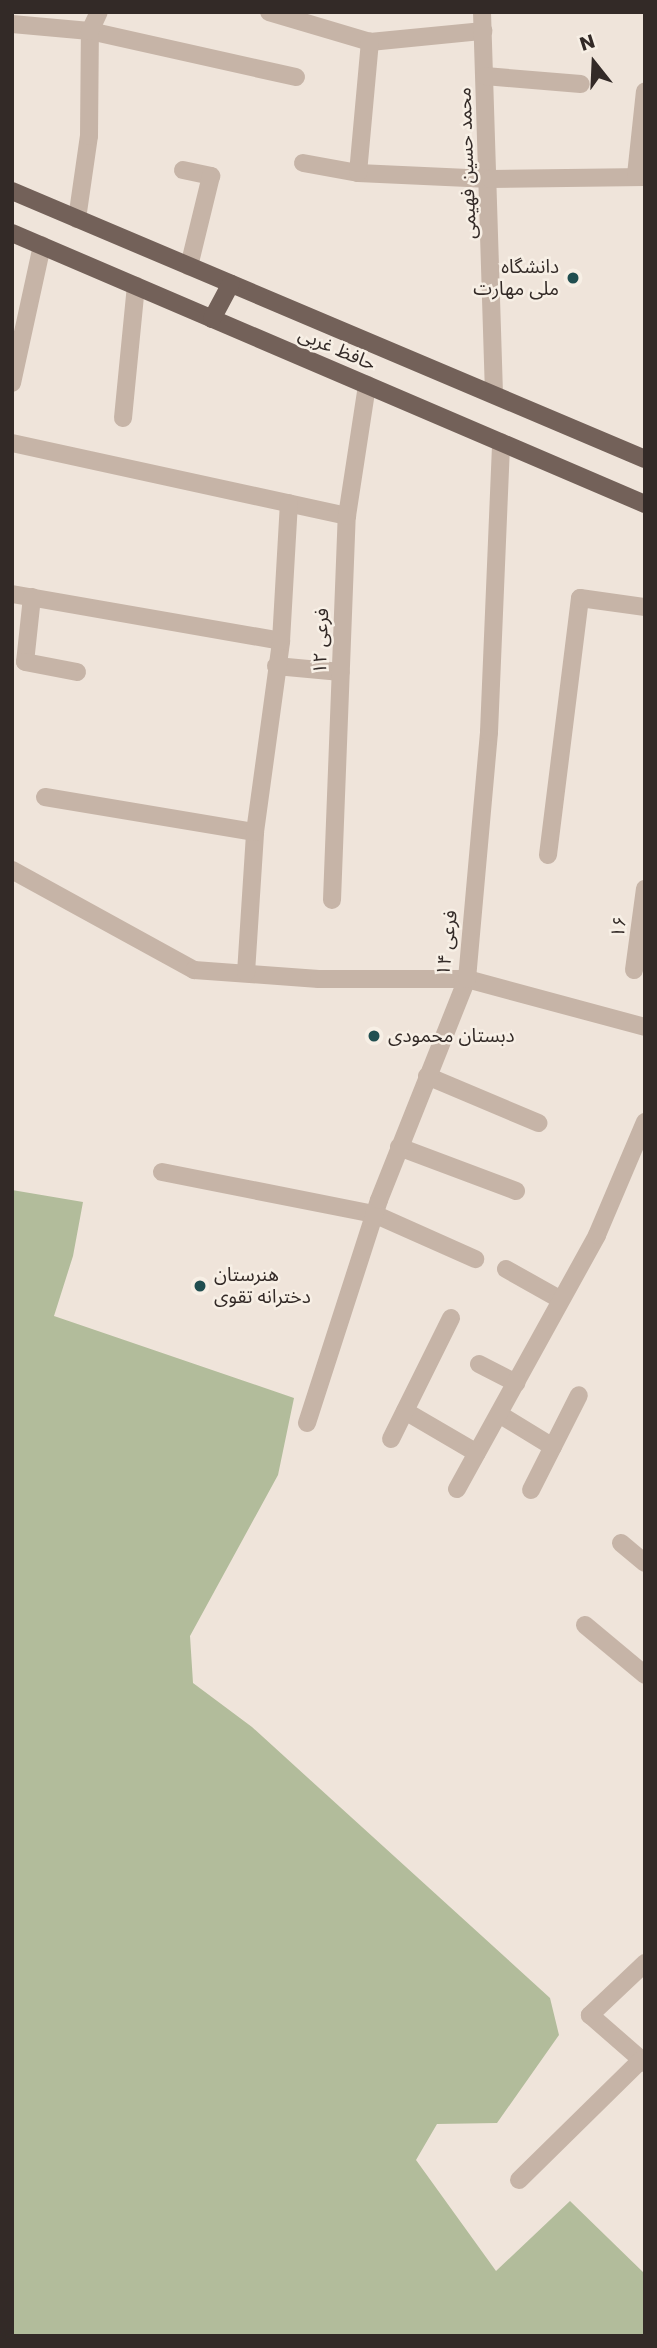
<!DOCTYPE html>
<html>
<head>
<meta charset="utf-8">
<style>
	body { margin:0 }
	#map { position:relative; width:657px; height:2348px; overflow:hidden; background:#efe4da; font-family:Poppins,"Noto Sans Arabic",sans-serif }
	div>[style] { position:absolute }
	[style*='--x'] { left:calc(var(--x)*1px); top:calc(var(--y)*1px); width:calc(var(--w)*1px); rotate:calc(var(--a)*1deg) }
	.green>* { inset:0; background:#b2bc9b }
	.minor>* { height:18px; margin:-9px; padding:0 9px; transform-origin:9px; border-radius:9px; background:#c6b4a7 }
	.major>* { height:18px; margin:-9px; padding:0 9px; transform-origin:9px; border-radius:9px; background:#736159 }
	.dots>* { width:19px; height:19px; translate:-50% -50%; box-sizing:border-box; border:4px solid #f7efe5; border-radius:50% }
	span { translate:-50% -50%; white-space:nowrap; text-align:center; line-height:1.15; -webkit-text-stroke:5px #f7efe5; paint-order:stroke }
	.street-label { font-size:19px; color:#332a27 }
	.poi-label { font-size:19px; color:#332a27 }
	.right { translate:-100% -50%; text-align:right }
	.left { translate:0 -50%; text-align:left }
	.frame { position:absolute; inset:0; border:14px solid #332a27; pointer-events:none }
	.north { position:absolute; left:559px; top:28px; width:70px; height:70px; -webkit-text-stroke:5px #f7efe5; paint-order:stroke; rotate:342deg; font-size:19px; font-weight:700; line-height:28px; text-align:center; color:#332a27 }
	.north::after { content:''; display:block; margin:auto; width:24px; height:32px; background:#332a27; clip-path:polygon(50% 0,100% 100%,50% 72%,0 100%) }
</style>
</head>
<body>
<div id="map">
	<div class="green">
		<i style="clip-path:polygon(12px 1190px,83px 1202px,73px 1256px,54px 1316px,294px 1398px,278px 1475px,190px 1636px,193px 1683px,252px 1727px,550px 1998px,559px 2035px,497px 2123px,437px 2124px,416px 2160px,496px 2271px,570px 2201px,645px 2274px,645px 2336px,12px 2336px)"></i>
	</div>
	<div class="minor">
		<i style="--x:269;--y:12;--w:105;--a:16.5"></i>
		<i style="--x:370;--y:42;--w:114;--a:-5.6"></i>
		<i style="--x:482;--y:12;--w:383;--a:88.2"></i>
		<i style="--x:12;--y:24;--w:78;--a:5.1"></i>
		<i style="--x:90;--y:31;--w:211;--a:12.6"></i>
		<i style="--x:485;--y:76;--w:96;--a:4.8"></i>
		<i style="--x:303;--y:163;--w:56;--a:10.3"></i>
		<i style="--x:358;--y:173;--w:132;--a:2.6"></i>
		<i style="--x:490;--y:179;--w:155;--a:-0.7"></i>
		<i style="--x:183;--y:170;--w:29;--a:12"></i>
		<i style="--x:211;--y:176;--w:93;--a:103.7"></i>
		<i style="--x:358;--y:173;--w:132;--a:-84.8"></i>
		<i style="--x:636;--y:175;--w:84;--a:-83.9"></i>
		<i style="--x:77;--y:219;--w:84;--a:-81.8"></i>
		<i style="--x:89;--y:136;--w:105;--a:-89.5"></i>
		<i style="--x:90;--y:31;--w:21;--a:-65"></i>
		<i style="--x:12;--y:383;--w:141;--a:-77.7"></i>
		<i style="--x:123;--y:418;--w:133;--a:-84.4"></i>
		<i style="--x:12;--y:443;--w:343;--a:12.3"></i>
		<i style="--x:12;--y:594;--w:273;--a:9.9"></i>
		<i style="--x:32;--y:597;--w:65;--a:96.1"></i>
		<i style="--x:25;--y:662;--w:53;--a:10.9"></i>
		<i style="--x:276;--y:666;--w:65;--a:5.3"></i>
		<i style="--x:45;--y:797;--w:213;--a:9.5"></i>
		<i style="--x:548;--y:855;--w:259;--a:-82.9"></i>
		<i style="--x:580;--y:598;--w:66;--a:7.9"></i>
		<i style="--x:12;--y:870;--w:208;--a:28.8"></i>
		<i style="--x:194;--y:970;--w:125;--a:4.1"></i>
		<i style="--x:319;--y:979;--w:148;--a:0"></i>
		<i style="--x:467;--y:979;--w:184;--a:15.1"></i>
		<i style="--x:332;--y:900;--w:384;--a:-87.8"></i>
		<i style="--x:347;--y:516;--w:133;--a:-81.3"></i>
		<i style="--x:634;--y:970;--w:82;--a:-82.3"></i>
		<i style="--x:246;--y:973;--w:141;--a:-86.3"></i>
		<i style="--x:255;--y:832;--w:193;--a:-82.2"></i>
		<i style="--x:281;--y:641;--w:138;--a:-86.7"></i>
		<i style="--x:427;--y:1076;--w:121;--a:22.9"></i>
		<i style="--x:399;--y:1147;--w:125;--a:20.6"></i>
		<i style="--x:162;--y:1172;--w:216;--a:11.2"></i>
		<i style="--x:374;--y:1214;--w:111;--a:24"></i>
		<i style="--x:506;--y:1269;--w:63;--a:29.4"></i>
		<i style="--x:479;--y:1364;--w:42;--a:27.2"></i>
		<i style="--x:405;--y:1411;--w:83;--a:30.3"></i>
		<i style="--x:499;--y:1414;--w:63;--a:31.4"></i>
		<i style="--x:307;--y:1423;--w:234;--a:-72.1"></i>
		<i style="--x:379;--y:1200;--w:238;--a:-68.3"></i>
		<i style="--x:467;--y:979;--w:248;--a:-84.9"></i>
		<i style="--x:489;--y:732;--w:290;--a:-87.6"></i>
		<i style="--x:391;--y:1439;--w:135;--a:-63.6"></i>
		<i style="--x:457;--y:1489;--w:290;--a:-61.1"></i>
		<i style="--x:597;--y:1235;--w:123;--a:-67"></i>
		<i style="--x:531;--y:1490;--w:106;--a:-63.2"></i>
		<i style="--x:621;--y:1543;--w:31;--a:40"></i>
		<i style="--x:585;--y:1625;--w:78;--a:39.8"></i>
		<i style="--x:645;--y:1963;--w:76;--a:136.6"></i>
		<i style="--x:590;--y:2015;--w:73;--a:41.1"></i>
		<i style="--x:519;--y:2180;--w:171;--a:-44.5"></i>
	</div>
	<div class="major">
		<i style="--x:12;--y:191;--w:687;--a:22.95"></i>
		<i style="--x:12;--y:233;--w:689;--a:23.18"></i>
		<i style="--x:212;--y:319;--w:40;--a:-62"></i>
	</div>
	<div class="dots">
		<i style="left:573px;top:278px;background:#204e50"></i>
		<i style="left:374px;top:1036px;background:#204e50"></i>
		<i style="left:200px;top:1286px;background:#204e50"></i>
	</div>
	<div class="street-label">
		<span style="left:467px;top:163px;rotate:-92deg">محمد حسین فهیمی</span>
		<span style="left:337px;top:349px;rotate:23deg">حافظ غربی</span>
		<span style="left:321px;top:641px;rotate:-88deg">فرعی ۱۲</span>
		<span style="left:619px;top:927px;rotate:-82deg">۱۶</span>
		<span style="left:447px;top:943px;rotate:-83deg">فرعی ۱۴</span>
	</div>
	<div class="poi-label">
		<span class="right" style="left:559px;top:278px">دانشگاه<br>ملی مهارت</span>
		<span class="left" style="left:388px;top:1036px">دبستان محمودی</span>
		<span class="left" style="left:214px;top:1286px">هنرستان<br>دخترانه تقوی</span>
	</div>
	<div class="frame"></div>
	<div class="north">N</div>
</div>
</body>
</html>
